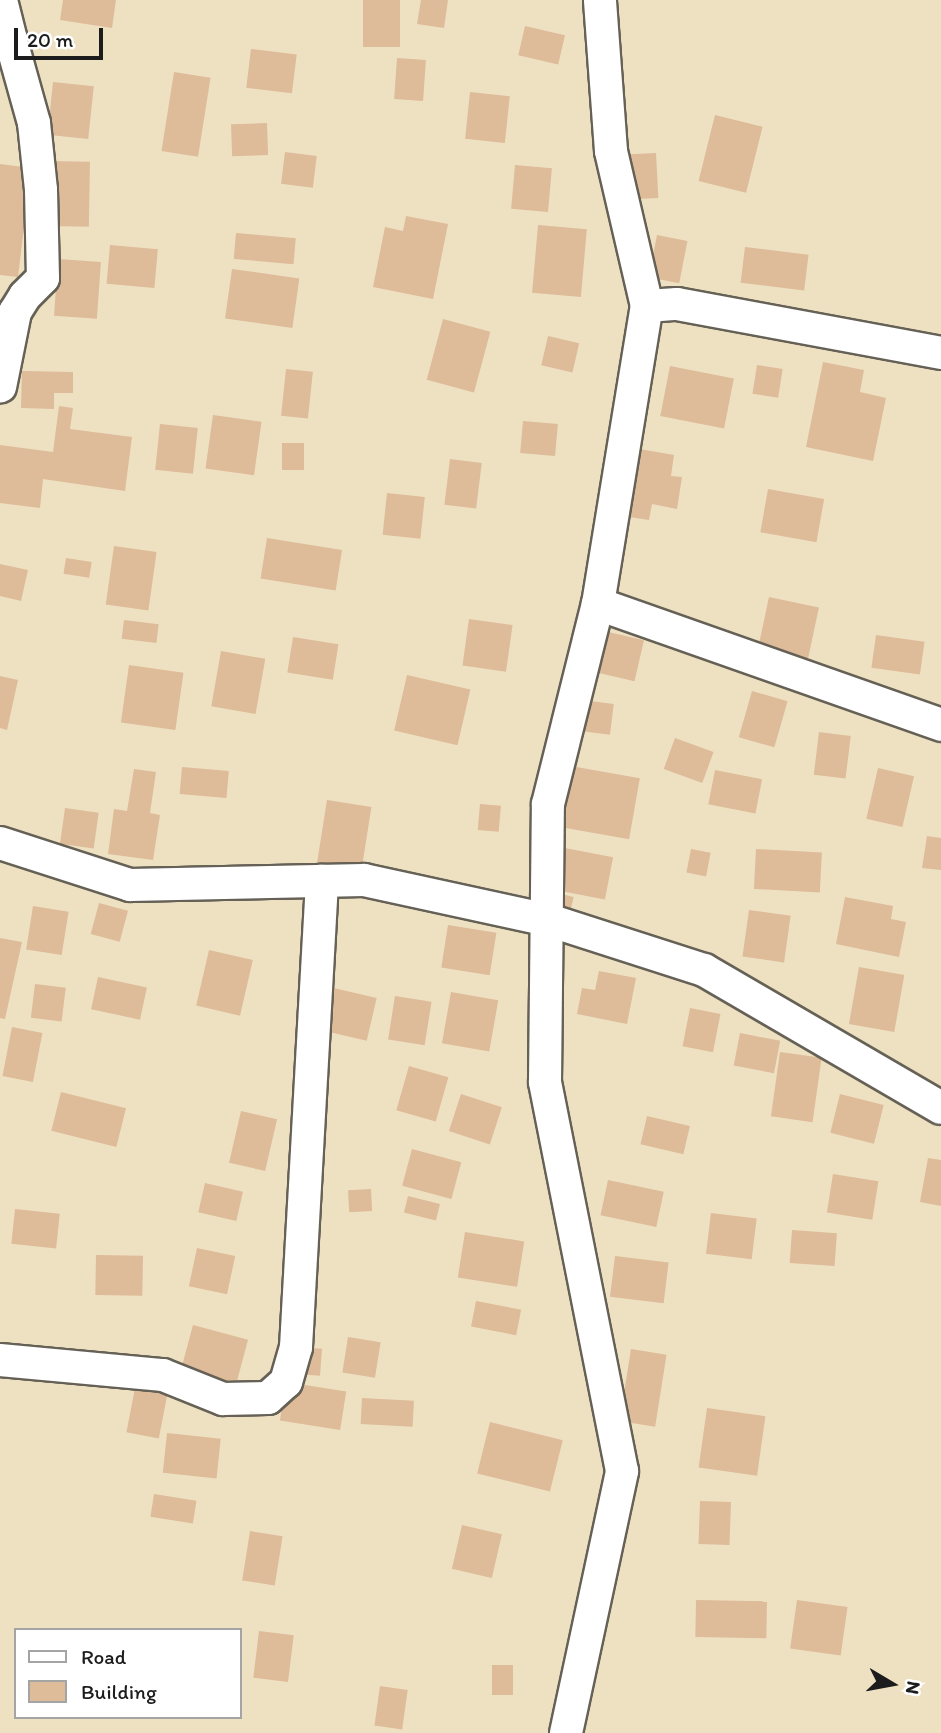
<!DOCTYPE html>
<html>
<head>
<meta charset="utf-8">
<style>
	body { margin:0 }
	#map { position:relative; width:941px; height:1733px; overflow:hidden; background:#eee1c2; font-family:Itim,sans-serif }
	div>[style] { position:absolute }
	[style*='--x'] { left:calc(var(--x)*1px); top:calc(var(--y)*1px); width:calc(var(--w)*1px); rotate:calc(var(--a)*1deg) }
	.building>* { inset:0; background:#debb99; transform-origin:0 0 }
	.roads { filter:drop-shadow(2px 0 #666156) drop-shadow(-2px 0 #666156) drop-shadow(0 2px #666156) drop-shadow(0 -2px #666156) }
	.minor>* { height:32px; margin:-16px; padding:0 16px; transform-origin:16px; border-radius:16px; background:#fff }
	span { translate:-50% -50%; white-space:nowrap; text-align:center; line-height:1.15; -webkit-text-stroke:6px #fff; paint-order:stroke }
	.legend { position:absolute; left:14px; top:1628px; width:228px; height:91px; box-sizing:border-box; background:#fff; border:2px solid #a4a4a4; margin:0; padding:9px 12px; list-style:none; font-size:21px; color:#1c1c1c }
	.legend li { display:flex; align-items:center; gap:14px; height:35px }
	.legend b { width:35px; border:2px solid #a4a4a4 }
	.north { position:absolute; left:857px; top:1649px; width:70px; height:70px; -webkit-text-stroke:5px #fff; paint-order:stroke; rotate:100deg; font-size:19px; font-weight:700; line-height:28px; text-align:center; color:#1c1c1c }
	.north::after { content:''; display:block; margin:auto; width:24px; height:32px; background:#1c1c1c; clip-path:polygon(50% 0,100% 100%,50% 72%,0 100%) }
	.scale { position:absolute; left:14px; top:28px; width:89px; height:32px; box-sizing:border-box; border:4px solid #1c1c1c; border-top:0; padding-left:9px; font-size:21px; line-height:24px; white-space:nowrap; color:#1c1c1c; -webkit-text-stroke:5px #fff; paint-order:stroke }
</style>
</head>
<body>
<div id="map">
	<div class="building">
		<i style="clip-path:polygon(63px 0,116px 0,112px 28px,60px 20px)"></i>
		<i style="left:363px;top:0;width:37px;height:47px"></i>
		<i style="clip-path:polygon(421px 0,448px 0,444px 28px,417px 24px)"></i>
		<i style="left:525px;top:26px;width:41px;height:30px;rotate:13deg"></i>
		<i style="left:251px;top:49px;width:46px;height:39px;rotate:7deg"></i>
		<i style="left:397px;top:58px;width:29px;height:41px;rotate:4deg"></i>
		<i style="left:174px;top:72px;width:37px;height:80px;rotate:9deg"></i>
		<i style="left:53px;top:82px;width:41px;height:53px;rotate:6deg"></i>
		<i style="left:470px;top:92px;width:40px;height:47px;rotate:6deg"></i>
		<i style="left:715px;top:115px;width:49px;height:68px;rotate:14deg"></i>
		<i style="left:267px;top:123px;width:32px;height:36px;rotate:88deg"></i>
		<i style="left:285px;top:152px;width:32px;height:32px;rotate:7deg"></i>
		<i style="left:656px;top:153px;width:45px;height:31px;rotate:87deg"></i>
		<i style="left:50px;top:161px;width:40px;height:65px;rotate:1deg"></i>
		<i style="clip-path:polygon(0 164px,31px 168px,18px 277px,0 275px)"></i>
		<i style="left:515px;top:165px;width:37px;height:44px;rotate:5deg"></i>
		<i style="clip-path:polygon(406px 216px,448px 224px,433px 299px,373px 287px,385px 227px,403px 231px)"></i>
		<i style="left:538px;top:225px;width:49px;height:68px;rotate:5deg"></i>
		<i style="left:236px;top:233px;width:60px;height:26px;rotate:5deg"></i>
		<i style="left:657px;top:235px;width:31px;height:43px;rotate:11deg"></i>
		<i style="left:110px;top:245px;width:48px;height:39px;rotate:5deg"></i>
		<i style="left:745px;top:247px;width:64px;height:36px;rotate:7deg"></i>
		<i style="left:58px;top:259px;width:43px;height:57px;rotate:4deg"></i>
		<i style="left:232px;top:269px;width:68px;height:50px;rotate:8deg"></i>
		<i style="left:443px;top:319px;width:49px;height:63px;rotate:15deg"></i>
		<i style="left:548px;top:336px;width:32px;height:30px;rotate:13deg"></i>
		<i style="clip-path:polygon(823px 362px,864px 370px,860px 392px,886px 398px,873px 461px,806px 447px)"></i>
		<i style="left:757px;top:365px;width:26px;height:29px;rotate:9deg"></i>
		<i style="left:670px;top:366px;width:65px;height:51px;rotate:11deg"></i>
		<i style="left:286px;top:369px;width:27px;height:47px;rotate:6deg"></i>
		<i style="clip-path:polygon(22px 371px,73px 372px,73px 393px,54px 393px,54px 409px,21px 408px)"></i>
		<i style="clip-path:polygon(59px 406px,73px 408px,70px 429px,132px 437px,125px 491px,43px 479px,40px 508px,0 503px,0 445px,53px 452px)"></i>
		<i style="left:213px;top:415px;width:49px;height:54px;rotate:8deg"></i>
		<i style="left:523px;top:421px;width:35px;height:32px;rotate:5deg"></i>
		<i style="left:160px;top:424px;width:38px;height:46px;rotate:6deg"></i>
		<i style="left:282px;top:443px;width:22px;height:27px"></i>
		<i style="clip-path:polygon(634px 448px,674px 455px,671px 476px,682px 477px,677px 509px,652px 504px,649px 520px,623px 516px)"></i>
		<i style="left:450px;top:459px;width:32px;height:46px;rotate:7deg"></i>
		<i style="left:768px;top:489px;width:57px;height:44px;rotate:10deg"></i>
		<i style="left:387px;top:493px;width:38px;height:42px;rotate:6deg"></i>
		<i style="left:267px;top:538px;width:76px;height:41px;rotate:9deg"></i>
		<i style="left:114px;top:546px;width:43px;height:59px;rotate:8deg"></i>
		<i style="left:66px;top:558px;width:26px;height:16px;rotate:9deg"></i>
		<i style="clip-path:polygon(0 564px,28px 570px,21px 601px,0 596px)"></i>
		<i style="left:769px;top:597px;width:51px;height:63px;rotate:12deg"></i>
		<i style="left:469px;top:619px;width:44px;height:47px;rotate:8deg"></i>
		<i style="left:124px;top:620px;width:35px;height:19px;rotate:7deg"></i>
		<i style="left:604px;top:631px;width:41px;height:42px;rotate:13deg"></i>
		<i style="left:876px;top:635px;width:49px;height:33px;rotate:8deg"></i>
		<i style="left:293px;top:637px;width:46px;height:36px;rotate:9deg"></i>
		<i style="left:221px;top:651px;width:45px;height:56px;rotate:10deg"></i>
		<i style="left:129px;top:665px;width:55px;height:58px;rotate:8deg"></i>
		<i style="left:407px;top:675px;width:65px;height:57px;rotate:13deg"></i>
		<i style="clip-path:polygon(0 676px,18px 680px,7px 730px,0 728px)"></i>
		<i style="left:752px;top:691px;width:37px;height:48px;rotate:16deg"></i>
		<i style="left:582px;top:700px;width:32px;height:31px;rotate:7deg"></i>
		<i style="left:819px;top:732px;width:32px;height:43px;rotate:7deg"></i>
		<i style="left:675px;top:738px;width:41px;height:33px;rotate:20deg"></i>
		<i style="left:565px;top:765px;width:76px;height:62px;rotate:10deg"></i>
		<i style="left:182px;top:767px;width:47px;height:27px;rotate:5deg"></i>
		<i style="left:878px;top:768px;width:37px;height:52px;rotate:13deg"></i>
		<i style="clip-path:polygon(134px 769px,156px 772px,150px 813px,160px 815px,153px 860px,108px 854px,114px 809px,127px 811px)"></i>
		<i style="left:715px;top:770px;width:48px;height:35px;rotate:11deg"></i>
		<i style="left:327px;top:800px;width:45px;height:63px;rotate:9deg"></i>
		<i style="left:480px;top:804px;width:21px;height:26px;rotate:5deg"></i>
		<i style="left:65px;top:808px;width:34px;height:36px;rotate:8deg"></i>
		<i style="clip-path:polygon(927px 836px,941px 838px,941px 870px,922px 868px)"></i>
		<i style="left:565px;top:848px;width:49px;height:43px;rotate:11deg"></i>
		<i style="left:691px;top:849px;width:20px;height:24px;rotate:11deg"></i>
		<i style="left:756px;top:849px;width:66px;height:40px;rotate:3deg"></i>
		<i style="left:561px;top:894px;width:13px;height:25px;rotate:13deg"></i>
		<i style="clip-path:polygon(845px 897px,893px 906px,891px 919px,906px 922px,899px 957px,836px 944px)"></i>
		<i style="left:99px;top:903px;width:30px;height:32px;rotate:15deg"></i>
		<i style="left:33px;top:906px;width:36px;height:44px;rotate:9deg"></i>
		<i style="left:749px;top:910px;width:42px;height:47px;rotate:8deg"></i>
		<i style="left:448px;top:925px;width:49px;height:43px;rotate:9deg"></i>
		<i style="clip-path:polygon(0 938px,22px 942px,5px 1019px,0 1018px)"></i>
		<i style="left:209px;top:950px;width:45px;height:57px;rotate:13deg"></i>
		<i style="left:859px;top:967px;width:46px;height:58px;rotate:10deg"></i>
		<i style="clip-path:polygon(599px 971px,636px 978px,627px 1024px,577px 1014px,582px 988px,595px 990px)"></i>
		<i style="left:98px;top:977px;width:50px;height:33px;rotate:12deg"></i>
		<i style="left:35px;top:984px;width:31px;height:34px;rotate:7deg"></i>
		<i style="left:325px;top:986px;width:53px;height:44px;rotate:13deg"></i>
		<i style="left:451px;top:992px;width:48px;height:52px;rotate:10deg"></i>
		<i style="left:395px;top:996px;width:37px;height:44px;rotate:9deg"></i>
		<i style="left:690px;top:1008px;width:31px;height:39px;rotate:11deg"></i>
		<i style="left:12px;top:1027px;width:31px;height:50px;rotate:11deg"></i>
		<i style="left:740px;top:1033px;width:41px;height:33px;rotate:11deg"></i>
		<i style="left:780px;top:1052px;width:42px;height:65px;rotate:8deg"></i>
		<i style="left:409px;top:1066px;width:41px;height:46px;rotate:16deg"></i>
		<i style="left:61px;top:1092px;width:67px;height:40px;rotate:14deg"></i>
		<i style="left:461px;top:1094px;width:43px;height:39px;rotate:18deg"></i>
		<i style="left:840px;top:1094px;width:45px;height:40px;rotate:14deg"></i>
		<i style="left:241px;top:1111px;width:37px;height:53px;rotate:13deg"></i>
		<i style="left:647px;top:1116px;width:44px;height:29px;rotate:13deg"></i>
		<i style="left:412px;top:1149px;width:51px;height:38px;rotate:15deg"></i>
		<i style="clip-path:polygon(928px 1158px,941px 1160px,941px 1206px,920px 1202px)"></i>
		<i style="left:833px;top:1174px;width:46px;height:39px;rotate:9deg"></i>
		<i style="left:608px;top:1180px;width:57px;height:36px;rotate:12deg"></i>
		<i style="left:205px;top:1183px;width:39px;height:30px;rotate:13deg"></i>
		<i style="left:371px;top:1189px;width:22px;height:23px;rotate:87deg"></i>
		<i style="left:408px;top:1196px;width:33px;height:17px;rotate:14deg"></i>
		<i style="left:15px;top:1209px;width:45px;height:35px;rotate:6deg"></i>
		<i style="left:711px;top:1213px;width:46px;height:41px;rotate:7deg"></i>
		<i style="left:792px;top:1230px;width:45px;height:33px;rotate:4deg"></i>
		<i style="left:465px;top:1232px;width:60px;height:46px;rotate:9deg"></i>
		<i style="left:197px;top:1248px;width:39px;height:39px;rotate:12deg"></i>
		<i style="left:96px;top:1255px;width:47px;height:40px;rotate:1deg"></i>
		<i style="left:615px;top:1256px;width:54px;height:41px;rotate:7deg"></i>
		<i style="left:476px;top:1301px;width:46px;height:26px;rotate:11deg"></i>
		<i style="left:193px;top:1325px;width:57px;height:48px;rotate:15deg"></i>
		<i style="left:348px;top:1337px;width:33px;height:36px;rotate:9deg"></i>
		<i style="left:296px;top:1347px;width:26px;height:27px;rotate:4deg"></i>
		<i style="left:631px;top:1349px;width:36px;height:73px;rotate:9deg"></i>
		<i style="left:286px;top:1382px;width:61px;height:39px;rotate:9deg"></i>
		<i style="left:135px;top:1388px;width:33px;height:45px;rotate:11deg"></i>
		<i style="left:362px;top:1398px;width:52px;height:26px;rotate:3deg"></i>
		<i style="left:707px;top:1408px;width:59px;height:60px;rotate:8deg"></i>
		<i style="left:490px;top:1422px;width:75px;height:53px;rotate:14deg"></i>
		<i style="left:167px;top:1433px;width:54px;height:40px;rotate:6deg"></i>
		<i style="left:154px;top:1494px;width:43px;height:23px;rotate:9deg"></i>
		<i style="left:700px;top:1501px;width:31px;height:43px;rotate:2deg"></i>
		<i style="left:462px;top:1525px;width:41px;height:45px;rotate:13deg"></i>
		<i style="left:250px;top:1531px;width:33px;height:50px;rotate:9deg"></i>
		<i style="left:696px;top:1600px;width:71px;height:37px;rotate:1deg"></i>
		<i style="left:797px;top:1600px;width:51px;height:49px;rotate:8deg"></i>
		<i style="left:259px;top:1631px;width:35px;height:47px;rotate:7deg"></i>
		<i style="left:492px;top:1665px;width:21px;height:30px"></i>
		<i style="left:380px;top:1686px;width:28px;height:40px;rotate:8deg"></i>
	</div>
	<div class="roads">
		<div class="minor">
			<i style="--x:1;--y:0;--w:38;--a:76"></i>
			<i style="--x:0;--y:36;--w:10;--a:6"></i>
			<i style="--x:10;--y:37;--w:89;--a:74.4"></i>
			<i style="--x:34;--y:123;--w:67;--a:84"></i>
			<i style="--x:41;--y:190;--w:88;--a:88.7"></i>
			<i style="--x:43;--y:278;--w:25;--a:135"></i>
			<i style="--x:25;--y:296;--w:19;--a:122"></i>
			<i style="--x:15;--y:312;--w:76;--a:101.3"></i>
			<i style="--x:647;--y:306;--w:30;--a:-4"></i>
			<i style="--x:677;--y:304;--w:269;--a:10.5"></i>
			<i style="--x:598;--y:604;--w:364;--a:19.4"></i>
			<i style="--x:0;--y:843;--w:137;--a:17.9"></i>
			<i style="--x:130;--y:885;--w:234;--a:-1.2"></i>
			<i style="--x:364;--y:880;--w:188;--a:12.3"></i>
			<i style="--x:548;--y:920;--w:164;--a:17.8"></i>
			<i style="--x:704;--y:970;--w:274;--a:30.2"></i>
			<i style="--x:0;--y:1360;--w:164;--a:5.3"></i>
			<i style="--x:163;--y:1375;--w:65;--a:21.8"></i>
			<i style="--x:223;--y:1399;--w:45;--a:-1.3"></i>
			<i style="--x:268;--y:1398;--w:24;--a:-42"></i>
			<i style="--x:286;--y:1382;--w:36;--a:-74"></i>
			<i style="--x:296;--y:1347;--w:467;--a:-86.8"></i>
			<i style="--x:566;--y:1733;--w:268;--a:-77.9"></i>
			<i style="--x:622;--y:1471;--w:397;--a:-101.2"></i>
			<i style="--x:545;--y:1082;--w:278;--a:-89.4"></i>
			<i style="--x:548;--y:804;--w:206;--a:-76"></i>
			<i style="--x:598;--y:604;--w:302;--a:-80.7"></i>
			<i style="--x:647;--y:306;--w:159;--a:-103.1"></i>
			<i style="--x:611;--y:151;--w:151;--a:-94.2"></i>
		</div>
	</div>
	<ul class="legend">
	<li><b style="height:9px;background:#fff"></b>Road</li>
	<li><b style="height:19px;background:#debb99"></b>Building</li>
	</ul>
	<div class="north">N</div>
	<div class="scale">20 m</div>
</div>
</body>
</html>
